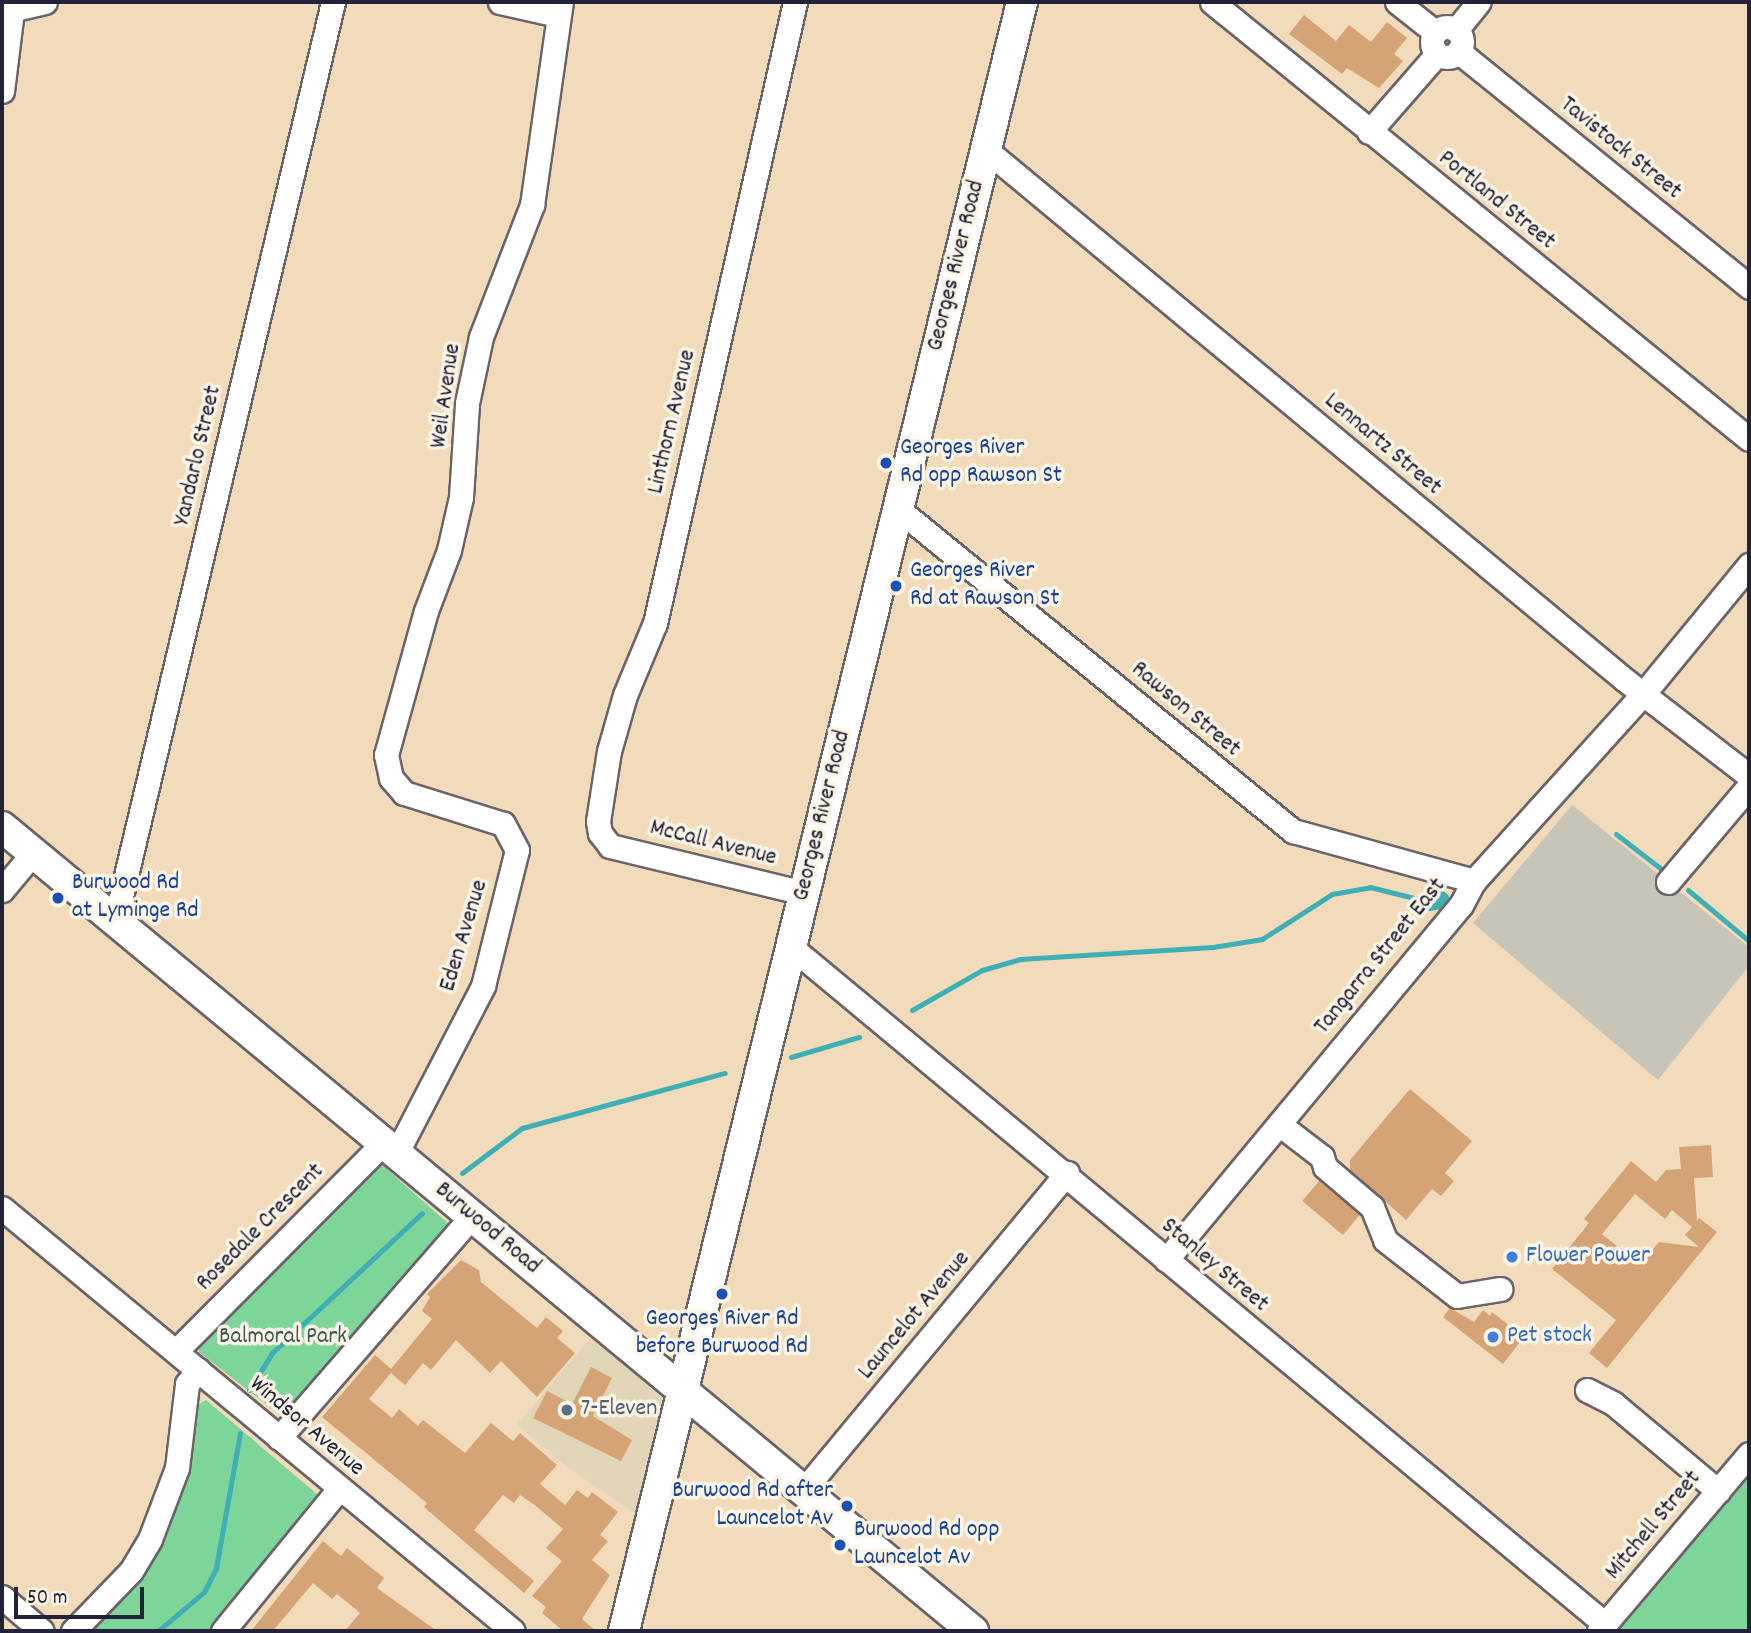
<!DOCTYPE html>
<html>
<head>
<meta charset="utf-8">
<style>
	body { margin:0 }
	#map { position:relative; width:1751px; height:1633px; overflow:hidden; background:#f2dbbb; font-family:Dekko,sans-serif }
	div>[style] { position:absolute }
	[style*='--x'] { left:calc(var(--x)*1px); top:calc(var(--y)*1px); width:calc(var(--w)*1px); rotate:calc(var(--a)*1deg) }
	.built>* { inset:0; background:#e1d6b7 }
	.industrial>* { inset:0; background:#c7c4b8 }
	.green>* { inset:0; background:#7ed59a }
	.stream>* { height:5px; margin:-2.5px; padding:0 2.5px; transform-origin:2.5px; border-radius:2.5px; background:#3dafb5 }
	.canal>* { height:18px; margin:-9px; padding:0 9px; transform-origin:9px; border-radius:9px; background:#3dafb5 }
	.building>* { inset:0; background:#d5a476; transform-origin:0 0 }
	.roads { filter:drop-shadow(2px 0 #6b6368) drop-shadow(-2px 0 #6b6368) drop-shadow(0 2px #6b6368) drop-shadow(0 -2px #6b6368) }
	.minor>* { height:23px; margin:-11.5px; padding:0 11.5px; transform-origin:11.5px; border-radius:11.5px; background:#fff }
	.minor>.ring { margin:-11.5px; padding:0; box-sizing:content-box; background:none; border:23px solid #fff; border-radius:50% }
	.major>* { height:30px; margin:-15px; padding:0 15px; transform-origin:15px; border-radius:15px; background:#fff }
	.dots>* { width:19px; height:19px; translate:-50% -50%; box-sizing:border-box; border:4px solid #fcf5e5; border-radius:50% }
	span { translate:-50% -50%; white-space:nowrap; text-align:center; line-height:1.15; -webkit-text-stroke:7px #fcf5e5; paint-order:stroke }
	.street-label { font-size:24px; color:#22223b }
	.transit-label { font-size:24px; color:#164399 }
	.left { translate:0 -50%; text-align:left }
	.right { translate:-100% -50%; text-align:right }
	.shop-label { font-size:24px; color:#366cbe }
	.park-label { font-size:24px; color:#3e5858 }
	.service-label { font-size:24px; color:#4e5e75 }
	.frame { position:absolute; inset:0; border:4px solid #22223b; pointer-events:none }
	.scale { position:absolute; left:14px; top:1587px; width:130px; height:32px; box-sizing:border-box; border:4px solid #22223b; border-top:0; padding-left:9px; font-size:21px; line-height:24px; white-space:nowrap; color:#22223b; -webkit-text-stroke:5px #fcf5e5; paint-order:stroke }
</style>
</head>
<body>
<div id="map">
	<div class="built">
		<i style="clip-path:polygon(591px 1337px,661px 1397px,663px 1408px,637px 1515px,568px 1468px,517px 1425px)"></i>
	</div>
	<div class="industrial">
		<i style="clip-path:polygon(1572px 805px,1749px 947px,1749px 966px,1658px 1080px,1473px 923px)"></i>
	</div>
	<div class="green">
		<i style="clip-path:polygon(381px 1164px,451px 1226px,285px 1419px,199px 1352px,200px 1340px,370px 1169px)"></i>
		<i style="clip-path:polygon(206px 1400px,324px 1500px,216px 1631px,90px 1631px,132px 1585px,165px 1533px,181px 1489px,196px 1405px)"></i>
		<i style="clip-path:polygon(1749px 1468px,1749px 1631px,1614px 1631px)"></i>
	</div>
	<div class="stream">
		<i style="--x:1616;--y:834;--w:56;--a:37.7"></i>
		<i style="--x:1688;--y:890;--w:80;--a:39.9"></i>
		<i style="--x:912;--y:1010;--w:81;--a:-29.7"></i>
		<i style="--x:982;--y:970;--w:40;--a:-16"></i>
		<i style="--x:1020;--y:959;--w:193;--a:-3.6"></i>
		<i style="--x:1213;--y:947;--w:50;--a:-9.3"></i>
		<i style="--x:1262;--y:939;--w:83;--a:-32.7"></i>
		<i style="--x:1332;--y:894;--w:39;--a:-10"></i>
		<i style="--x:1370;--y:887;--w:62;--a:14"></i>
		<i style="--x:791;--y:1057;--w:71;--a:-16.4"></i>
		<i style="--x:462;--y:1173;--w:75;--a:-36.9"></i>
		<i style="--x:522;--y:1128;--w:210;--a:-15.2"></i>
		<i style="--x:249;--y:1390;--w:44;--a:-58.1"></i>
		<i style="--x:272;--y:1353;--w:205;--a:-43"></i>
		<i style="--x:158;--y:1631;--w:60;--a:-40.3"></i>
		<i style="--x:204;--y:1592;--w:27;--a:-63"></i>
		<i style="--x:216;--y:1568;--w:137;--a:-79.9"></i>
	</div>
	<div class="canal">
		<i style="--x:1430;--y:902;--w:11;--a:-10"></i>
	</div>
	<div class="building">
		<i style="clip-path:polygon(1304px 15px,1336px 41px,1349px 25px,1371px 42px,1387px 22px,1407px 38px,1394px 54px,1403px 61px,1379px 88px,1347px 68px,1342px 74px,1289px 34px)"></i>
		<i style="clip-path:polygon(1410px 1089px,1472px 1141px,1445px 1173px,1454px 1181px,1441px 1196px,1432px 1189px,1406px 1220px,1350px 1170px,1350px 1160px)"></i>
		<i style="clip-path:polygon(evenodd,1711px 1145px,1713px 1177px,1694px 1178px,1697px 1221px,1699px 1218px,1717px 1232px,1607px 1368px,1589px 1353px,1616px 1320px,1552px 1269px,1589px 1223px,1584px 1219px,1631px 1161px,1656px 1182px,1666px 1170px,1681px 1169px,1679px 1147px,1711px 1145px,1635px 1194px,1665px 1219px,1672px 1210px,1692px 1227px,1685px 1235px,1699px 1247px,1659px 1242px,1640px 1265px,1602px 1234px,1635px 1194px)"></i>
		<i style="left:1319px;top:1181px;width:53px;height:26px;rotate:40deg"></i>
		<i style="clip-path:polygon(461px 1260px,479px 1270px,481px 1282px,537px 1328px,546px 1317px,563px 1331px,557px 1338px,575px 1353px,537px 1397px,501px 1361px,490px 1373px,456px 1340px,431px 1370px,423px 1363px,405px 1385px,391px 1373px,369px 1399px,392px 1418px,399px 1409px,418px 1426px,423px 1420px,465px 1453px,491px 1423px,513px 1441px,520px 1433px,557px 1465px,540px 1484px,565px 1505px,577px 1490px,588px 1498px,592px 1492px,618px 1512px,600px 1535px,608px 1541px,592px 1560px,610px 1575px,582px 1619px,596px 1631px,563px 1631px,542px 1613px,546px 1607px,532px 1596px,562px 1561px,546px 1548px,563px 1529px,536px 1506px,520px 1495px,514px 1503px,503px 1495px,474px 1530px,534px 1581px,524px 1593px,424px 1507px,427px 1503px,322px 1417px,375px 1355px,391px 1369px,432px 1319px,422px 1311px,430px 1297px,427px 1294px)"></i>
		<i style="clip-path:polygon(1450px 1308px,1474px 1322px,1483px 1310px,1490px 1316px,1492px 1312px,1524px 1337px,1503px 1364px,1443px 1317px)"></i>
		<i style="clip-path:polygon(591px 1367px,612px 1378px,593px 1416px,632px 1440px,621px 1461px,533px 1418px,547px 1391px,572px 1404px)"></i>
		<i style="clip-path:polygon(323px 1541px,341px 1556px,347px 1548px,384px 1578px,377px 1588px,437px 1631px,345px 1631px,360px 1613px,337px 1594px,332px 1599px,313px 1583px,273px 1631px,251px 1631px)"></i>
	</div>
	<div class="roads">
		<div class="minor">
			<i style="--x:500;--y:2;--w:58;--a:12.8"></i>
			<i style="--x:795;--y:2;--w:637;--a:102.7"></i>
			<i style="--x:655;--y:623;--w:78;--a:112.6"></i>
			<i style="--x:625;--y:695;--w:58;--a:105.9"></i>
			<i style="--x:609;--y:751;--w:71;--a:98.9"></i>
			<i style="--x:598;--y:821;--w:12;--a:81"></i>
			<i style="--x:600;--y:833;--w:16;--a:52"></i>
			<i style="--x:610;--y:846;--w:200;--a:13.6"></i>
			<i style="--x:1212;--y:2;--w:692;--a:39.14"></i>
			<i style="--x:1397;--y:2;--w:48;--a:38.3"></i>
			<i style="--x:2;--y:12;--w:44;--a:-13.1"></i>
			<i class="ring" style="left:1432px;top:27px;width:7px;height:7px"></i>
			<i style="--x:1456;--y:30;--w:36;--a:-51"></i>
			<i style="--x:1458;--y:51;--w:375;--a:39"></i>
			<i style="--x:2;--y:91;--w:81;--a:-82.9"></i>
			<i style="--x:1369;--y:132;--w:103;--a:-48.9"></i>
			<i style="--x:985;--y:149;--w:832;--a:39.68"></i>
			<i style="--x:1625;--y:680;--w:157;--a:37.7"></i>
			<i style="--x:898;--y:509;--w:510;--a:39.19"></i>
			<i style="--x:1293;--y:831;--w:188;--a:15.4"></i>
			<i style="--x:1668;--y:882;--w:126;--a:-49.8"></i>
			<i style="--x:2;--y:890;--w:48;--a:-50"></i>
			<i style="--x:115;--y:922;--w:945;--a:-76.67"></i>
			<i style="--x:791;--y:947;--w:1059;--a:39.75"></i>
			<i style="--x:1279;--y:1124;--w:54;--a:37.5"></i>
			<i style="--x:1322;--y:1157;--w:10;--a:73"></i>
			<i style="--x:1325;--y:1167;--w:62;--a:40.4"></i>
			<i style="--x:1372;--y:1207;--w:35;--a:68"></i>
			<i style="--x:1385;--y:1240;--w:91;--a:37.9"></i>
			<i style="--x:1457;--y:1296;--w:44;--a:-9.2"></i>
			<i style="--x:396;--y:1154;--w:189;--a:-62.6"></i>
			<i style="--x:483;--y:986;--w:140;--a:-76"></i>
			<i style="--x:517;--y:850;--w:30;--a:-118"></i>
			<i style="--x:503;--y:824;--w:104;--a:-162.6"></i>
			<i style="--x:404;--y:793;--w:20;--a:-131"></i>
			<i style="--x:391;--y:778;--w:24;--a:-102"></i>
			<i style="--x:386;--y:755;--w:149;--a:-74.5"></i>
			<i style="--x:426;--y:611;--w:65;--a:-69.3"></i>
			<i style="--x:449;--y:550;--w:54;--a:-77.2"></i>
			<i style="--x:461;--y:497;--w:94;--a:-86.3"></i>
			<i style="--x:467;--y:403;--w:67;--a:-78"></i>
			<i style="--x:481;--y:337;--w:142;--a:-68.9"></i>
			<i style="--x:532;--y:205;--w:205;--a:-81.9"></i>
			<i style="--x:2;--y:1208;--w:663;--a:39.62"></i>
			<i style="--x:1166;--y:1260;--w:462;--a:-50.3"></i>
			<i style="--x:1461;--y:905;--w:27;--a:-62"></i>
			<i style="--x:1474;--y:881;--w:253;--a:-47.9"></i>
			<i style="--x:1644;--y:693;--w:166;--a:-50.6"></i>
			<i style="--x:176;--y:1351;--w:293;--a:-45.1"></i>
			<i style="--x:1587;--y:1390;--w:30;--a:27"></i>
			<i style="--x:1614;--y:1404;--w:136;--a:39.9"></i>
			<i style="--x:279;--y:1438;--w:294;--a:-49"></i>
			<i style="--x:802;--y:1492;--w:415;--a:-50.3"></i>
			<i style="--x:2;--y:1597;--w:52;--a:40.4"></i>
			<i style="--x:73;--y:1631;--w:83;--a:-46"></i>
			<i style="--x:131;--y:1571;--w:37;--a:-59"></i>
			<i style="--x:150;--y:1539;--w:76;--a:-69.2"></i>
			<i style="--x:177;--y:1468;--w:85;--a:-83.2"></i>
			<i style="--x:187;--y:1384;--w:18;--a:-52"></i>
			<i style="--x:223;--y:1631;--w:183;--a:-50.8"></i>
			<i style="--x:1599;--y:1631;--w:232;--a:-49.7"></i>
		</div>
		<div class="major">
			<i style="--x:2;--y:827;--w:1261;--a:39.63"></i>
			<i style="--x:624;--y:1631;--w:1677;--a:-76.27"></i>
		</div>
	</div>
	<div class="dots">
		<i style="left:886px;top:463px;background:#1a4fb4"></i>
		<i style="left:896px;top:586px;background:#1a4fb4"></i>
		<i style="left:58px;top:898px;background:#1a4fb4"></i>
		<i style="left:1512px;top:1257px;background:#3f7fe0"></i>
		<i style="left:722px;top:1294px;background:#1a4fb4"></i>
		<i style="left:1493px;top:1337px;background:#3f7fe0"></i>
		<i style="left:567px;top:1410px;background:#5c6f8a"></i>
		<i style="left:847px;top:1506px;background:#1a4fb4"></i>
		<i style="left:840px;top:1545px;background:#1a4fb4"></i>
	</div>
	<div class="street-label">
		<span style="left:1620px;top:149px;rotate:39deg">Tavistock Street</span>
		<span style="left:1496px;top:201px;rotate:39deg">Portland Street</span>
		<span style="left:957px;top:266px;rotate:-76deg">Georges River Road</span>
		<span style="left:447px;top:396px;rotate:-82deg">Weil Avenue</span>
		<span style="left:673px;top:422px;rotate:-77deg">Linthorn Avenue</span>
		<span style="left:1382px;top:445px;rotate:40deg">Lennartz Street</span>
		<span style="left:199px;top:456px;rotate:-77deg">Yandarlo Street</span>
		<span style="left:1185px;top:710px;rotate:40deg">Rawson Street</span>
		<span style="left:823px;top:816px;rotate:-76deg">Georges River Road</span>
		<span style="left:713px;top:844px;rotate:14deg">McCall Avenue</span>
		<span style="left:465px;top:936px;rotate:-73deg">Eden Avenue</span>
		<span style="left:1381px;top:957px;rotate:-51deg">Tangarra Street East</span>
		<span style="left:261px;top:1228px;rotate:-45deg">Rosedale Crescent</span>
		<span style="left:487px;top:1229px;rotate:40deg">Burwood Road</span>
		<span style="left:1214px;top:1266px;rotate:40deg">Stanley Street</span>
		<span style="left:915px;top:1316px;rotate:-50deg">Launcelot Avenue</span>
		<span style="left:306px;top:1427px;rotate:40deg">Windsor Avenue</span>
		<span style="left:1654px;top:1526px;rotate:-50deg">Mitchell Street</span>
	</div>
	<div class="transit-label">
		<span class="left" style="left:900px;top:463px">Georges River<br>Rd opp Rawson St</span>
		<span class="left" style="left:910px;top:586px">Georges River<br>Rd at Rawson St</span>
		<span class="left" style="left:72px;top:898px">Burwood Rd<br>at Lyminge Rd</span>
		<span style="left:722px;top:1334px">Georges River Rd<br>before Burwood Rd</span>
		<span class="right" style="left:833px;top:1506px">Burwood Rd after<br>Launcelot Av</span>
		<span class="left" style="left:854px;top:1545px">Burwood Rd opp<br>Launcelot Av</span>
	</div>
	<div class="shop-label">
		<span class="left" style="left:1526px;top:1257px">Flower Power</span>
		<span class="left" style="left:1507px;top:1337px">Pet stock</span>
	</div>
	<div class="park-label">
		<span style="left:283px;top:1338px">Balmoral Park</span>
	</div>
	<div class="service-label">
		<span class="left" style="left:581px;top:1410px">7-Eleven</span>
	</div>
	<div class="frame"></div>
	<div class="scale">50 m</div>
</div>
</body>
</html>
